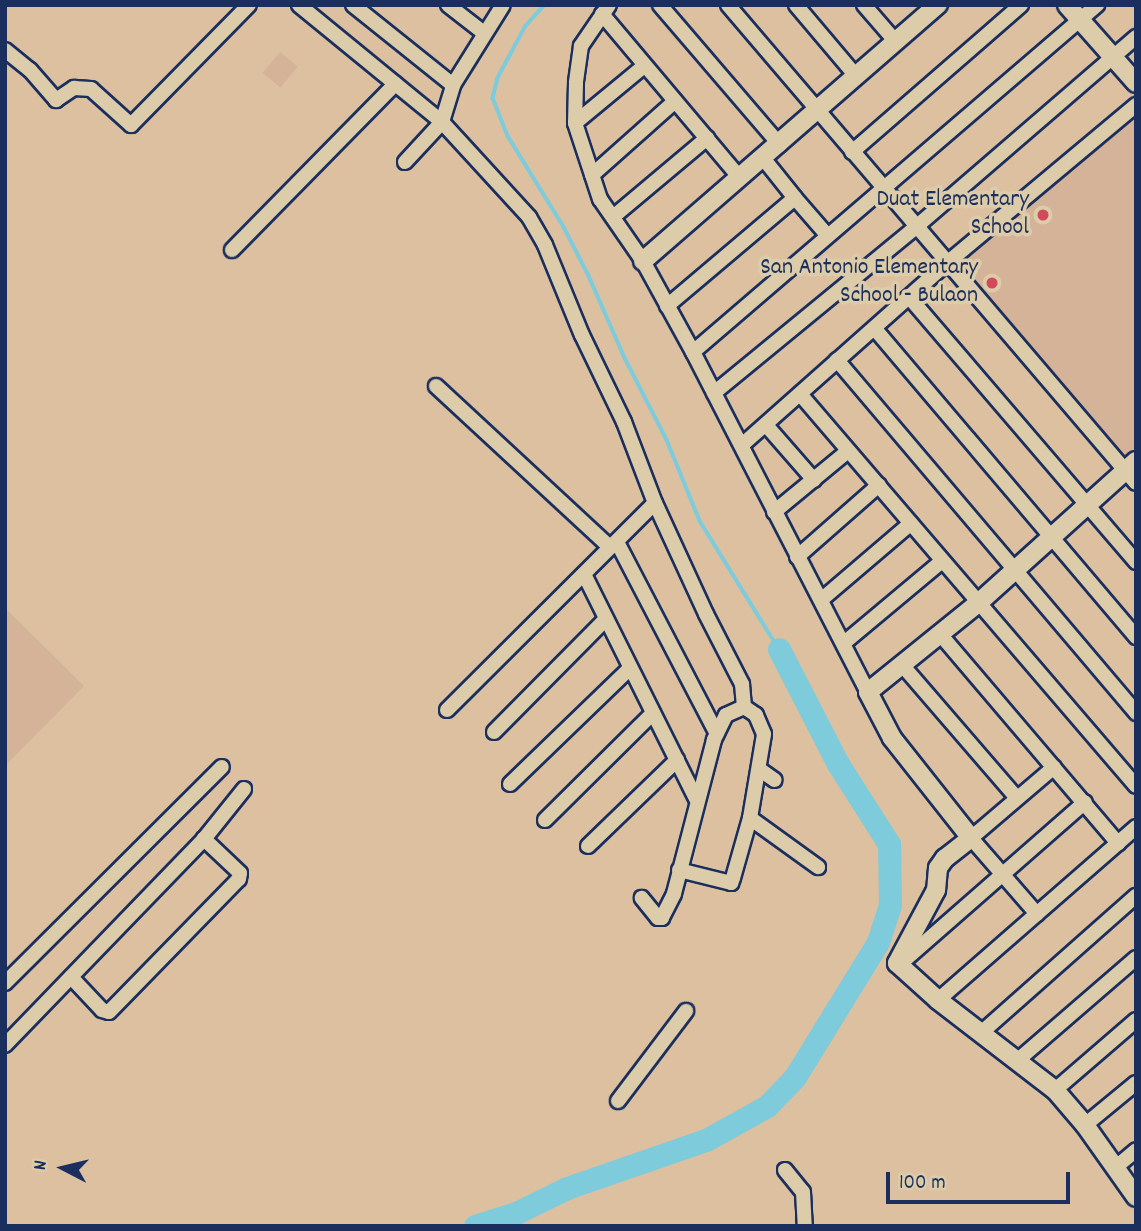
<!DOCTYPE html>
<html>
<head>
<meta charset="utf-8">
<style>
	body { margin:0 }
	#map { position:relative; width:1141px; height:1231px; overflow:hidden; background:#dcc0a0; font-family:Dekko,sans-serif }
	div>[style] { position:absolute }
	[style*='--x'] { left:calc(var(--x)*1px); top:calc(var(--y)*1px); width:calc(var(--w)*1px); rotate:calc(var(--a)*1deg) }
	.built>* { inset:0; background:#d4b398; transform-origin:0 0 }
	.stream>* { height:3.5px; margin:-1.75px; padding:0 1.75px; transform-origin:1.75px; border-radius:1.75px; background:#7ecbdc }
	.river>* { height:23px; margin:-11.5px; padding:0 11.5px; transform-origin:11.5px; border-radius:11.5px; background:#7ecbdc }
	.roads { filter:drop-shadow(2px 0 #1b2f5e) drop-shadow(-2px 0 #1b2f5e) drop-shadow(0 2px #1b2f5e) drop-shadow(0 -2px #1b2f5e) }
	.minor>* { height:14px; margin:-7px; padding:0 7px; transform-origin:7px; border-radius:7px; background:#ddcca9 }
	.tertiary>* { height:18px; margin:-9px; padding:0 9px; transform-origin:9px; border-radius:9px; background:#ddcca9 }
	.dots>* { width:19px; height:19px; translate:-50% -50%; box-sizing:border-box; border:4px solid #ddcca9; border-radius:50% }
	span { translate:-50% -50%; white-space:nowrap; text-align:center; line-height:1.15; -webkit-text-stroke:7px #ddcca9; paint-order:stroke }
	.poi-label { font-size:24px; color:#1b2f5e }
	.right { translate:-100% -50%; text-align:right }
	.frame { position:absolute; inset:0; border:7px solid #1b2f5e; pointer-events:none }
	.north { position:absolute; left:28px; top:1133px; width:70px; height:70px; -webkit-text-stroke:5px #ddcca9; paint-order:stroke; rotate:277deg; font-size:19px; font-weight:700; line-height:28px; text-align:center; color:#1b2f5e }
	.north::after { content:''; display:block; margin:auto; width:24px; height:32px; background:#1b2f5e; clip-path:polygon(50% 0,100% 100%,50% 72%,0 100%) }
	.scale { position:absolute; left:886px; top:1172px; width:184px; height:32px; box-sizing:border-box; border:4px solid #1b2f5e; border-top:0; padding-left:9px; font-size:21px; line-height:24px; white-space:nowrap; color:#1b2f5e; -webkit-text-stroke:5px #ddcca9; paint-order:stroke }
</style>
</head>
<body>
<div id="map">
	<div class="built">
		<i style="left:280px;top:52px;width:23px;height:27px;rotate:40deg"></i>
		<i style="clip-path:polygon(1136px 109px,1136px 454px,1127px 462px,953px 266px)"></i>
		<i style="clip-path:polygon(5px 608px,84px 686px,5px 766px)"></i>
	</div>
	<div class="stream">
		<i style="--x:545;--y:5;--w:28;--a:132"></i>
		<i style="--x:526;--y:26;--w:59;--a:118.3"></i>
		<i style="--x:498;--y:78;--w:21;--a:104"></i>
		<i style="--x:493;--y:98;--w:41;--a:68.5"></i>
		<i style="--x:508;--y:136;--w:107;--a:58.4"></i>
		<i style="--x:564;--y:227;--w:55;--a:63"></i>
		<i style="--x:589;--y:276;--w:90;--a:66.3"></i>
		<i style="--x:625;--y:358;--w:92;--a:62.9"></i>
		<i style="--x:667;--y:440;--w:87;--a:67.8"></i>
		<i style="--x:700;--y:521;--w:150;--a:58.3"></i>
	</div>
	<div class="river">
		<i style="--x:475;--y:1226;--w:43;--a:-17.6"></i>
		<i style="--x:516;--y:1213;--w:57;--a:-26.1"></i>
		<i style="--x:567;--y:1188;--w:147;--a:-19.1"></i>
		<i style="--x:706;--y:1140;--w:70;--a:-29.1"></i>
		<i style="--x:767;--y:1106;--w:40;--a:-46"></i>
		<i style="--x:795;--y:1077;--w:158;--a:-58.4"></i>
		<i style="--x:878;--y:942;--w:39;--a:-72"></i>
		<i style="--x:890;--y:905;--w:61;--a:-90.9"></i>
		<i style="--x:889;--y:844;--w:95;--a:-122.5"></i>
		<i style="--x:838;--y:764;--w:129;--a:-117.2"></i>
	</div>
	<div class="roads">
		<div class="minor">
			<i style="--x:299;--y:5;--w:185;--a:39.3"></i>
			<i style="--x:442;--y:122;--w:129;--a:47.5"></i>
			<i style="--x:529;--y:217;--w:32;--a:60"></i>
			<i style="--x:545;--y:245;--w:97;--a:67.7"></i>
			<i style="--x:582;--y:335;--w:97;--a:64.2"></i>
			<i style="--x:624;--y:422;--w:87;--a:69.1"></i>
			<i style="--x:655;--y:503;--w:122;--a:65.3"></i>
			<i style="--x:706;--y:614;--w:79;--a:62.8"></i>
			<i style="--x:742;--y:684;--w:23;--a:85"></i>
			<i style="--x:744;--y:707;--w:20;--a:156"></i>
			<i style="--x:726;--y:715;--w:28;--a:116"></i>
			<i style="--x:714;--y:740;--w:159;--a:104.6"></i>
			<i style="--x:674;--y:894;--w:27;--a:117"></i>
			<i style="--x:662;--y:918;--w:4;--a:180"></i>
			<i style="--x:658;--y:918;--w:26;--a:-129"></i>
			<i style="--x:353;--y:5;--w:128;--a:38.7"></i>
			<i style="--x:448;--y:5;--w:46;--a:37.9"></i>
			<i style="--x:609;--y:5;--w:50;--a:124.3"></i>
			<i style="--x:581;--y:46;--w:37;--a:98"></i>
			<i style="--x:576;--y:83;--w:40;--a:91.4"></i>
			<i style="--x:575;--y:123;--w:80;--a:71.8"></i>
			<i style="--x:600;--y:199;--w:75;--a:55.3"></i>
			<i style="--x:643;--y:261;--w:104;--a:61.2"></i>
			<i style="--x:693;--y:352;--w:382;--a:62.8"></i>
			<i style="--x:660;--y:5;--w:184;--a:49.4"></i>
			<i style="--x:728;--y:5;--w:628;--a:49.52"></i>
			<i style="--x:796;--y:5;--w:93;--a:49.8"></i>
			<i style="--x:864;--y:5;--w:49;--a:49.1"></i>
			<i style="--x:602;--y:14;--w:214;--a:49.9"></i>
			<i style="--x:5;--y:50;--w:32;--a:39"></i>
			<i style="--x:30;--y:70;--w:40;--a:49"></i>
			<i style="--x:56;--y:100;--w:22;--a:-34"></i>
			<i style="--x:74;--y:88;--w:17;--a:3"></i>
			<i style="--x:91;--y:89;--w:54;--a:42"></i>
			<i style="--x:131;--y:125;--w:168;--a:-45.5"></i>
			<i style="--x:575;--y:123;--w:89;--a:-39.6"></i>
			<i style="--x:852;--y:152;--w:224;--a:-41"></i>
			<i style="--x:405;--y:162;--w:54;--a:-47.2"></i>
			<i style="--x:442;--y:122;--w:39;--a:-73"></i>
			<i style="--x:453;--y:85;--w:94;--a:-58"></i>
			<i style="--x:592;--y:175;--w:111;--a:-41.7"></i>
			<i style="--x:795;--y:198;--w:49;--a:49.1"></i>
			<i style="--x:613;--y:217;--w:123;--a:-40"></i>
			<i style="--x:232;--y:250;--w:233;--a:-45.5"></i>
			<i style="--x:909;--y:297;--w:349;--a:49.4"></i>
			<i style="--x:667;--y:306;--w:167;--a:-40.2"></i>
			<i style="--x:795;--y:198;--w:51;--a:-128.7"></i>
			<i style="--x:875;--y:329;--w:404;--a:49.7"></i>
			<i style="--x:693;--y:352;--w:533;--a:-40.66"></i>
			<i style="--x:837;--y:360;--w:463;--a:49.7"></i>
			<i style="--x:436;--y:386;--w:237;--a:42.8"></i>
			<i style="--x:714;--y:393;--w:261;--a:-39.4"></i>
			<i style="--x:916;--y:227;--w:291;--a:-40.8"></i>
			<i style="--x:800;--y:394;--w:516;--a:49.4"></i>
			<i style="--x:766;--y:425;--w:73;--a:48.9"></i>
			<i style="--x:742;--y:445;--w:273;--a:-41.6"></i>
			<i style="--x:946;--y:264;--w:248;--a:-39.9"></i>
			<i style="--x:774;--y:512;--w:96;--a:-39.5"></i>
			<i style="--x:617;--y:542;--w:216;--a:62.5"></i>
			<i style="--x:797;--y:557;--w:109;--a:-41.3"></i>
			<i style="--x:584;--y:574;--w:251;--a:63.5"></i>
			<i style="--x:821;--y:600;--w:118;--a:-40.5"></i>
			<i style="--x:940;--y:634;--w:275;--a:49.6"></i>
			<i style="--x:844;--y:643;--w:128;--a:-39.9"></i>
			<i style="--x:903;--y:666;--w:173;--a:49.2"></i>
			<i style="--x:447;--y:710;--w:293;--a:-44.9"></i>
			<i style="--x:494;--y:732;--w:159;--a:-45.3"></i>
			<i style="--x:759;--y:769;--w:19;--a:35"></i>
			<i style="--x:510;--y:784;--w:167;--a:-44"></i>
			<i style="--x:750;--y:818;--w:84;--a:35.8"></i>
			<i style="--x:545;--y:820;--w:152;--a:-44.7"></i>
			<i style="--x:588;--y:846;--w:124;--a:-44"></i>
			<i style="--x:679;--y:870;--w:54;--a:14"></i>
			<i style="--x:731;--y:883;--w:5;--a:-68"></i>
			<i style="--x:733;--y:878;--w:62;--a:-74.2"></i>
			<i style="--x:750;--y:818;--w:85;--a:-80.5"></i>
			<i style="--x:764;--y:734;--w:21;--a:-113"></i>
			<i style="--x:756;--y:715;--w:14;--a:-146"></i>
			<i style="--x:1037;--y:914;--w:101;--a:-131"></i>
			<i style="--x:971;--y:838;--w:109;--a:-40.5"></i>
			<i style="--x:899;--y:965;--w:247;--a:-41.2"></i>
			<i style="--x:71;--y:977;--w:45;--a:46.8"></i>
			<i style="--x:102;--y:1010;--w:7;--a:16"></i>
			<i style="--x:109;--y:1012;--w:186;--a:-45.7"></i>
			<i style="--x:239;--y:879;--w:6;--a:-81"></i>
			<i style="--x:240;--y:873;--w:50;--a:-136.6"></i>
			<i style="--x:5;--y:983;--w:306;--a:-44.9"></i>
			<i style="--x:938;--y:1000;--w:263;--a:-41.1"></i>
			<i style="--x:981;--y:1033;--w:207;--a:-41.5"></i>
			<i style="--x:5;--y:1045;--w:286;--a:-46"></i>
			<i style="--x:204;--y:839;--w:64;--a:-51.3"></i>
			<i style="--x:1018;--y:1060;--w:156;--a:-40.8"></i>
			<i style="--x:1055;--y:1090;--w:107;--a:-40.8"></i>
			<i style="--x:618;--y:1101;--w:113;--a:-52.9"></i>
			<i style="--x:1085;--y:1125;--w:66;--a:-39.5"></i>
			<i style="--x:1116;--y:1167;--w:26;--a:-40"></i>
			<i style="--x:785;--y:1170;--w:28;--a:51"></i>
			<i style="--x:803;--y:1192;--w:34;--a:87"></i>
		</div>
		<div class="tertiary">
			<i style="--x:1067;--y:5;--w:104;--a:48.5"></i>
			<i style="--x:643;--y:261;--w:391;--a:-41"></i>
			<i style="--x:1136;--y:461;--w:214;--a:138"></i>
			<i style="--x:977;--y:604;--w:140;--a:141.1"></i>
			<i style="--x:868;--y:692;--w:52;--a:62.4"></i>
			<i style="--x:892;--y:738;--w:127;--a:51.7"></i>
			<i style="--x:971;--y:838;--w:33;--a:142"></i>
			<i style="--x:945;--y:858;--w:12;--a:125"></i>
			<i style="--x:938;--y:868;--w:22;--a:95"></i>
			<i style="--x:936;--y:890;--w:83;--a:118.1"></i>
			<i style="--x:897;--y:963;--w:55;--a:42.1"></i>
			<i style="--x:938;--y:1000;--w:148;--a:37.6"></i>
			<i style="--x:1055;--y:1090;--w:46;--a:49.4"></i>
			<i style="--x:1085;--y:1125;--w:88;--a:54.7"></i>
		</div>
	</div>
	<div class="dots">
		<i style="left:1043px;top:215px;background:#d1495b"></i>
		<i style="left:992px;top:283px;background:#d1495b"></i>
	</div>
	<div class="poi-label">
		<span class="right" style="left:1029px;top:215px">Duat Elementary<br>School</span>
		<span class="right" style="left:978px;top:283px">San Antonio Elementary<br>School - Bulaon</span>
	</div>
	<div class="frame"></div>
	<div class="north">N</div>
	<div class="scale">100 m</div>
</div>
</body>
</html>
